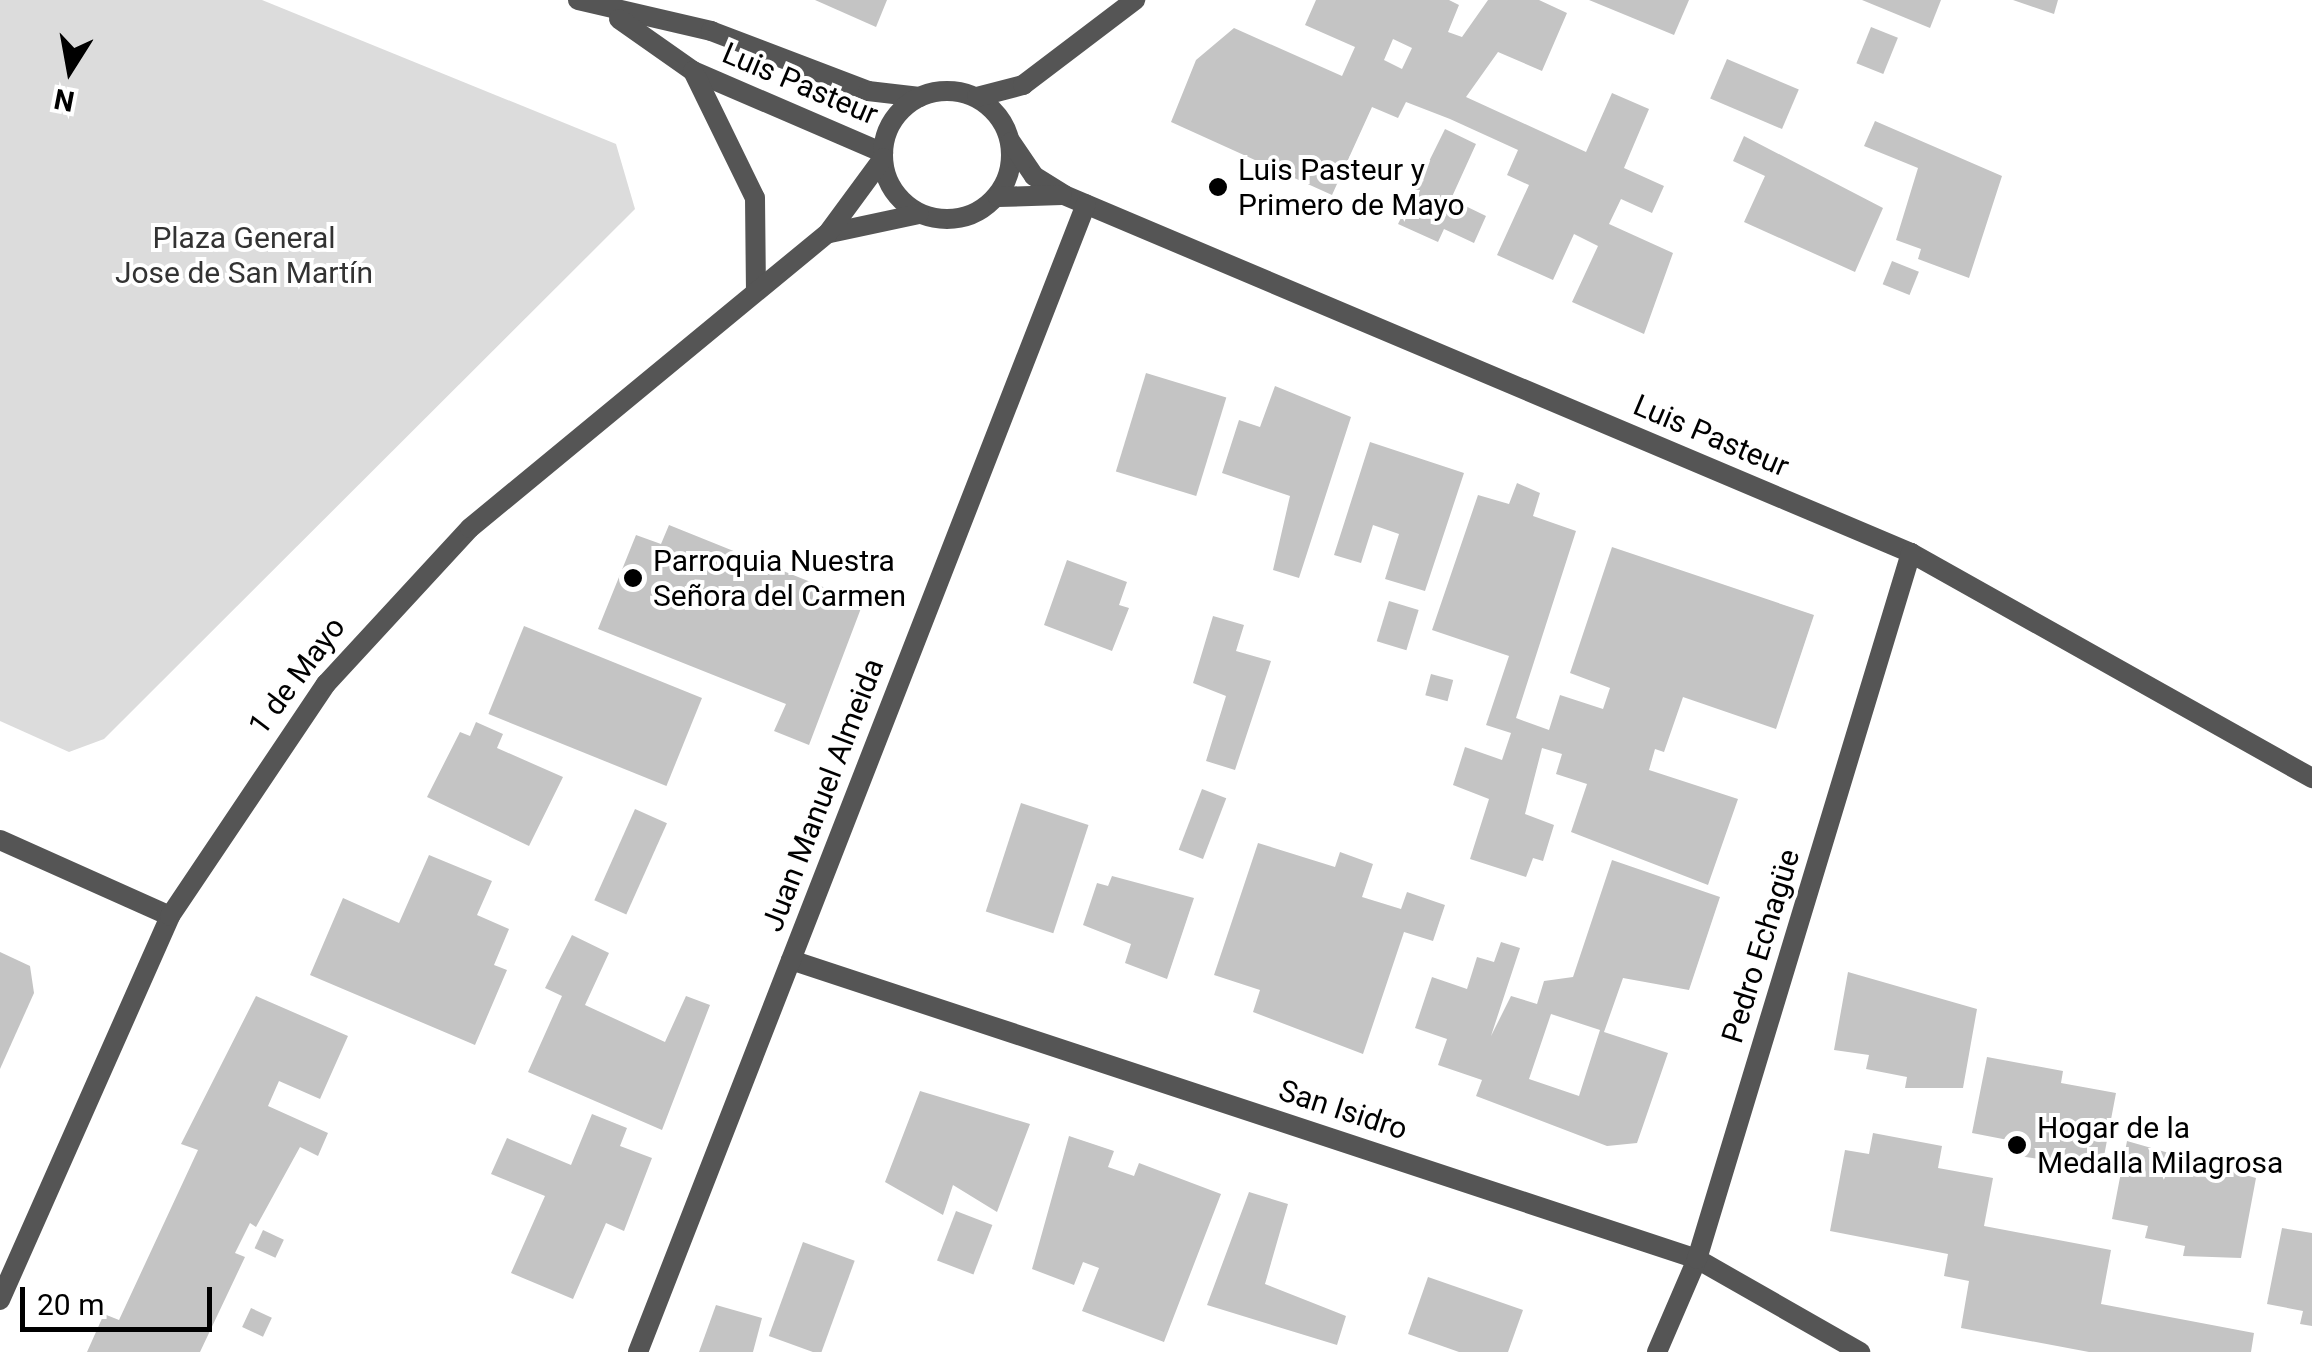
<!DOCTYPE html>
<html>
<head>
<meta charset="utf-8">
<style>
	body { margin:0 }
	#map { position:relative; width:2312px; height:1352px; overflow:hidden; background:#fff; font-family:Roboto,sans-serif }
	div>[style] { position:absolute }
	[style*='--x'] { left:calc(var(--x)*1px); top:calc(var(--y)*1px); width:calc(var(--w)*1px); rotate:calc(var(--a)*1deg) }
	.green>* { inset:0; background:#dcdcdc }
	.building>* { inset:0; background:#c4c4c4; transform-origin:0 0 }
	.minor>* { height:20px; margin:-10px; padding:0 10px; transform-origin:10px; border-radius:10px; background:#555 }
	.minor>.ring { margin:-10px; padding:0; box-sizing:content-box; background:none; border:20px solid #555; border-radius:50% }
	.dots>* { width:28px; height:28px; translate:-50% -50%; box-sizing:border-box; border:5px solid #fff; border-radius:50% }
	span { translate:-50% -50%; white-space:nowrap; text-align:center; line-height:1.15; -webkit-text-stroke:8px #fff; paint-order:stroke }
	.street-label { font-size:30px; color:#000 }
	.poi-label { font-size:30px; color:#000 }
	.left { translate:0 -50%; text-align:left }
	.park-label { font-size:30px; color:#333 }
	.north { position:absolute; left:20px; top:20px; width:100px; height:100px; -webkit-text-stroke:8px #fff; paint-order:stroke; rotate:191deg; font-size:28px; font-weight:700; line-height:40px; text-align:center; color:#000 }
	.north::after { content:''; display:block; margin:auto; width:35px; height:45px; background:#000; clip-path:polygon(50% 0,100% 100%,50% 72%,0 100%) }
	.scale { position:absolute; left:20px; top:1287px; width:192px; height:45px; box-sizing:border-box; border:5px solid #000; border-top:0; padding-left:12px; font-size:30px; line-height:35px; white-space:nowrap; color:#000; -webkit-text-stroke:8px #fff; paint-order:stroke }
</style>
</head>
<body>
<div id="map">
	<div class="green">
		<i style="clip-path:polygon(0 0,262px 0,616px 144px,635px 209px,104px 739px,69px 752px,0 721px)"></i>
	</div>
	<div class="building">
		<i style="clip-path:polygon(815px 0,887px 0,876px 27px)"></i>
		<i style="clip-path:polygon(evenodd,1316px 0,1449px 0,1459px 5px,1448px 32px,1462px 37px,1488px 0,1539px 0,1567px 13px,1542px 71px,1498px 52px,1466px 97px,1586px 152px,1612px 93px,1649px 109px,1624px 168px,1664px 186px,1652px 213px,1621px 199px,1609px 224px,1673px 253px,1644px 334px,1572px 302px,1598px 246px,1574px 234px,1553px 280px,1497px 255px,1529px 185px,1507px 175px,1518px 150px,1450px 119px,1406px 102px,1398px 118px,1372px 107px,1332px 195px,1171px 122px,1196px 60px,1234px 28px,1342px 76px,1355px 47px,1305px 25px,1316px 0,1393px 39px,1412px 48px,1402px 69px,1384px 60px,1393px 39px)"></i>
		<i style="clip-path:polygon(1589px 0,1689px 0,1674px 35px)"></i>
		<i style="clip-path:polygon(1862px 0,1941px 0,1930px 28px)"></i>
		<i style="clip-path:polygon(2013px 0,2058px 0,2054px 14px)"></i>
		<i style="left:1871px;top:27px;width:29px;height:39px;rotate:22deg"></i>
		<i style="left:1727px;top:59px;width:78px;height:43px;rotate:23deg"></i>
		<i style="clip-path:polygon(1875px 121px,2002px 176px,1969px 278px,1918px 259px,1921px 249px,1896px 240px,1918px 168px,1864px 146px)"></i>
		<i style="clip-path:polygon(1445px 129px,1476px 144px,1451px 199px,1486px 216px,1474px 243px,1444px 229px,1438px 242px,1398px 224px)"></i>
		<i style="clip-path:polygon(1744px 136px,1883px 208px,1855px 272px,1744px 222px,1765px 176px,1733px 161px)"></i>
		<i style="left:1892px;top:261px;width:29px;height:25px;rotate:22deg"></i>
		<i style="left:1146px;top:373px;width:84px;height:103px;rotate:17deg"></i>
		<i style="clip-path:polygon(1275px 386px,1351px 417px,1299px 578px,1273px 570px,1290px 496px,1222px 473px,1239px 420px,1260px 427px)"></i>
		<i style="clip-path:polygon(1370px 442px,1464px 473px,1425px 591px,1385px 579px,1399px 534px,1373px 525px,1361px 563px,1334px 555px)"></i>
		<i style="clip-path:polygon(1517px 483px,1540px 493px,1533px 516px,1576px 531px,1516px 718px,1549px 730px,1560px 695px,1603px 709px,1610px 688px,1570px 673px,1612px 547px,1814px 615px,1776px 729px,1683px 697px,1664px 752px,1655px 749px,1649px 770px,1738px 799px,1708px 885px,1571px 832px,1587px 784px,1556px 774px,1562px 754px,1542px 748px,1525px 814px,1554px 825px,1543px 861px,1533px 858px,1526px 877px,1470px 859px,1489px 799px,1453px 785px,1465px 747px,1502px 760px,1511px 733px,1486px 725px,1509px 656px,1432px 630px,1478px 495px,1509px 504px)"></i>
		<i style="clip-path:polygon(669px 525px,863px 603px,809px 745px,774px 731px,786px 704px,598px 629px,636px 535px,661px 544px)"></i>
		<i style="clip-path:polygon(1067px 560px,1127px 582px,1119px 605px,1129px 608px,1112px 651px,1044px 625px)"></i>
		<i style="left:1389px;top:601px;width:31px;height:42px;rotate:17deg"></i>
		<i style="clip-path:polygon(1213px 616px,1244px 625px,1236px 651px,1271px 661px,1235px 770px,1206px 761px,1226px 696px,1193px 683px)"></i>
		<i style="left:524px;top:626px;width:192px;height:95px;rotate:22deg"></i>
		<i style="left:1431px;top:674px;width:23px;height:22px;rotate:15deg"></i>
		<i style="clip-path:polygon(476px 722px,503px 734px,497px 748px,563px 777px,529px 846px,427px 797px,460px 732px,470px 736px)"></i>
		<i style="left:1202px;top:789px;width:26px;height:65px;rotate:21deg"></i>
		<i style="left:1021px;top:803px;width:71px;height:114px;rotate:18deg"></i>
		<i style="left:635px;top:809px;width:35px;height:100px;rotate:24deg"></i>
		<i style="clip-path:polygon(1258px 843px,1335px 867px,1340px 852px,1373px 864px,1362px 897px,1401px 909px,1407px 892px,1445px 905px,1433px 941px,1404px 932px,1363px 1054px,1253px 1012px,1260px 990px,1214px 975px)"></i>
		<i style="clip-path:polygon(429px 855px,492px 881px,477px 915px,509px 929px,494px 965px,507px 970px,475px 1045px,310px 975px,343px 898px,399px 923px)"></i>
		<i style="clip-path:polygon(evenodd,1612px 860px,1720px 897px,1689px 990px,1623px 978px,1604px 1032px,1668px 1053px,1637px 1143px,1607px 1146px,1476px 1096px,1482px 1080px,1438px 1065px,1447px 1039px,1415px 1028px,1432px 977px,1467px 989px,1477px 957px,1494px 962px,1501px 942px,1520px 948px,1491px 1036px,1511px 996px,1537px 1004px,1544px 981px,1573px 977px,1612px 860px,1551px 1014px,1600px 1030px,1579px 1096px,1529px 1079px,1551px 1014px)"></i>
		<i style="clip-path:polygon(1112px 876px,1194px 898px,1167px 979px,1125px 963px,1131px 944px,1083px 925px,1097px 883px,1108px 886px)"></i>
		<i style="clip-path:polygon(572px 935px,609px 953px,585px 1005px,665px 1042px,686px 996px,710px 1005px,662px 1130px,528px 1072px,562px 996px,545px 988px)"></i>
		<i style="clip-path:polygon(0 952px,30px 966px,34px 993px,0 1069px)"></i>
		<i style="clip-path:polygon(1848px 972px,1977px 1009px,1963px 1088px,1905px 1088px,1907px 1077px,1866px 1069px,1869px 1055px,1834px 1050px)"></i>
		<i style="clip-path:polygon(256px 996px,348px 1036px,320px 1099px,279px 1081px,268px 1106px,328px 1133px,318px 1156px,300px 1147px,256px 1227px,250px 1223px,235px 1253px,245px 1257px,200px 1352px,87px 1352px,104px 1314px,119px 1320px,198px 1150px,181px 1144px)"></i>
		<i style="clip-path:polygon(1987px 1057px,2063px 1071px,2061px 1083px,2116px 1093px,2101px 1172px,2044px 1172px,2046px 1160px,2006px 1154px,2008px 1140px,1972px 1133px)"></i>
		<i style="clip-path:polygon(920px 1091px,1030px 1124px,997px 1212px,953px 1185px,943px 1215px,885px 1182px)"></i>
		<i style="clip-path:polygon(592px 1114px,627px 1128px,620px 1146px,652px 1158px,624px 1231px,606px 1223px,573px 1299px,511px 1273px,545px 1196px,491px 1174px,507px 1138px,571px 1165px)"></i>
		<i style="clip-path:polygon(1873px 1133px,1942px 1146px,1938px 1168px,1993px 1178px,1984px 1226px,2111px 1250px,2101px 1304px,2254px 1333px,2251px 1352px,2089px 1352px,1961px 1328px,1969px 1281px,1944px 1276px,1948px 1254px,1830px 1231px,1845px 1150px,1869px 1154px)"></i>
		<i style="clip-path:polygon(1069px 1136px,1114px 1151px,1108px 1167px,1134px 1176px,1139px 1163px,1221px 1194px,1164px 1342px,1082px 1311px,1099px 1268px,1083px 1262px,1074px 1285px,1032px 1269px)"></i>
		<i style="clip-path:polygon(2127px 1141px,2256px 1178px,2241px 1258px,2183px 1256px,2185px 1246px,2145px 1238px,2148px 1226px,2112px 1219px)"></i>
		<i style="clip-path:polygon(1249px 1192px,1288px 1204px,1265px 1284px,1346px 1316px,1337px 1345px,1207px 1305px)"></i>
		<i style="left:956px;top:1211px;width:39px;height:53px;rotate:21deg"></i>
		<i style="clip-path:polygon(2282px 1228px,2312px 1233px,2312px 1326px,2300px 1324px,2303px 1311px,2267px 1304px)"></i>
		<i style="left:263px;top:1230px;width:23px;height:20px;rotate:25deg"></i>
		<i style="left:803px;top:1242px;width:55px;height:100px;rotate:20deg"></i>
		<i style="clip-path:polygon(1428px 1277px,1523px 1310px,1508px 1352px,1459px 1352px,1408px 1334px)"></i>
		<i style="clip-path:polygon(716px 1305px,762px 1318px,753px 1352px,699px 1352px)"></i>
		<i style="left:251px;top:1308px;width:23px;height:21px;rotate:25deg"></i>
	</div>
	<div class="minor">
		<i style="--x:578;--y:0;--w:137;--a:13.1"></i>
		<i style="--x:711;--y:31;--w:168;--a:20.9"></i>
		<i style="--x:868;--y:91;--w:52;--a:6.6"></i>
		<i style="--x:619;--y:19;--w:90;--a:35.1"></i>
		<i style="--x:693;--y:71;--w:207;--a:23.3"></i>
		<i style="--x:693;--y:71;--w:141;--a:64"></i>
		<i style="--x:755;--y:198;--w:93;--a:89.4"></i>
		<i class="ring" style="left:883px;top:91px;width:108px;height:108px"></i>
		<i style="--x:977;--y:97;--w:48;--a:-14.6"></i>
		<i style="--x:1023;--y:85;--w:141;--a:-37.2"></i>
		<i style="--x:1011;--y:142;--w:41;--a:55.9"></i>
		<i style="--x:1034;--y:176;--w:36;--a:32"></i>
		<i style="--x:1064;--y:195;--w:920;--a:22.91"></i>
		<i style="--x:1911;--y:553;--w:460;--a:29.3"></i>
		<i style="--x:998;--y:197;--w:64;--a:-1.8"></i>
		<i style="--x:830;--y:233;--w:91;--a:-12.1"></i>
		<i style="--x:0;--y:840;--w:186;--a:24.1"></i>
		<i style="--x:791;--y:960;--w:954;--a:18.26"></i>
		<i style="--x:1697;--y:1259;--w:188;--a:29.7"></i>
		<i style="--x:0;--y:1300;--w:420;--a:-66.1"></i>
		<i style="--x:170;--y:916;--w:280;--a:-56.1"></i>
		<i style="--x:326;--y:684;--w:212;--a:-47.3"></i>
		<i style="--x:470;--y:528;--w:464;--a:-39.5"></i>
		<i style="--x:828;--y:233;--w:93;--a:-53.7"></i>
		<i style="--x:638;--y:1352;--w:1232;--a:-68.68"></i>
		<i style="--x:1657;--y:1352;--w:101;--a:-66.7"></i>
		<i style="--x:1697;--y:1259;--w:738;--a:-73.14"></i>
	</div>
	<div class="dots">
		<i style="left:1218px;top:187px;background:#000"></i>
		<i style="left:633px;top:578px;background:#000"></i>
		<i style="left:2017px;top:1145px;background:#000"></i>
	</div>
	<div class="street-label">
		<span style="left:800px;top:84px;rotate:23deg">Luis Pasteur</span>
		<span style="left:1711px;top:436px;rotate:23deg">Luis Pasteur</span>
		<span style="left:297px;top:676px;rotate:-53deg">1 de Mayo</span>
		<span style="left:823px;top:795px;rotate:-69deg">Juan Manuel Almeida</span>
		<span style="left:1761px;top:946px;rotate:-73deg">Pedro Echagüe</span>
		<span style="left:1343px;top:1110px;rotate:18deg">San Isidro</span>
	</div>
	<div class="poi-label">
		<span class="left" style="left:1238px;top:187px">Luis Pasteur y<br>Primero de Mayo</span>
		<span class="left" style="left:653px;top:578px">Parroquia Nuestra<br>Señora del Carmen</span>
		<span class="left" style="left:2037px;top:1145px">Hogar de la<br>Medalla Milagrosa</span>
	</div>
	<div class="park-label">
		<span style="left:244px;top:255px">Plaza General<br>Jose de San Martín</span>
	</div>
	<div class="north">N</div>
	<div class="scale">20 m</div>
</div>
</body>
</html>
